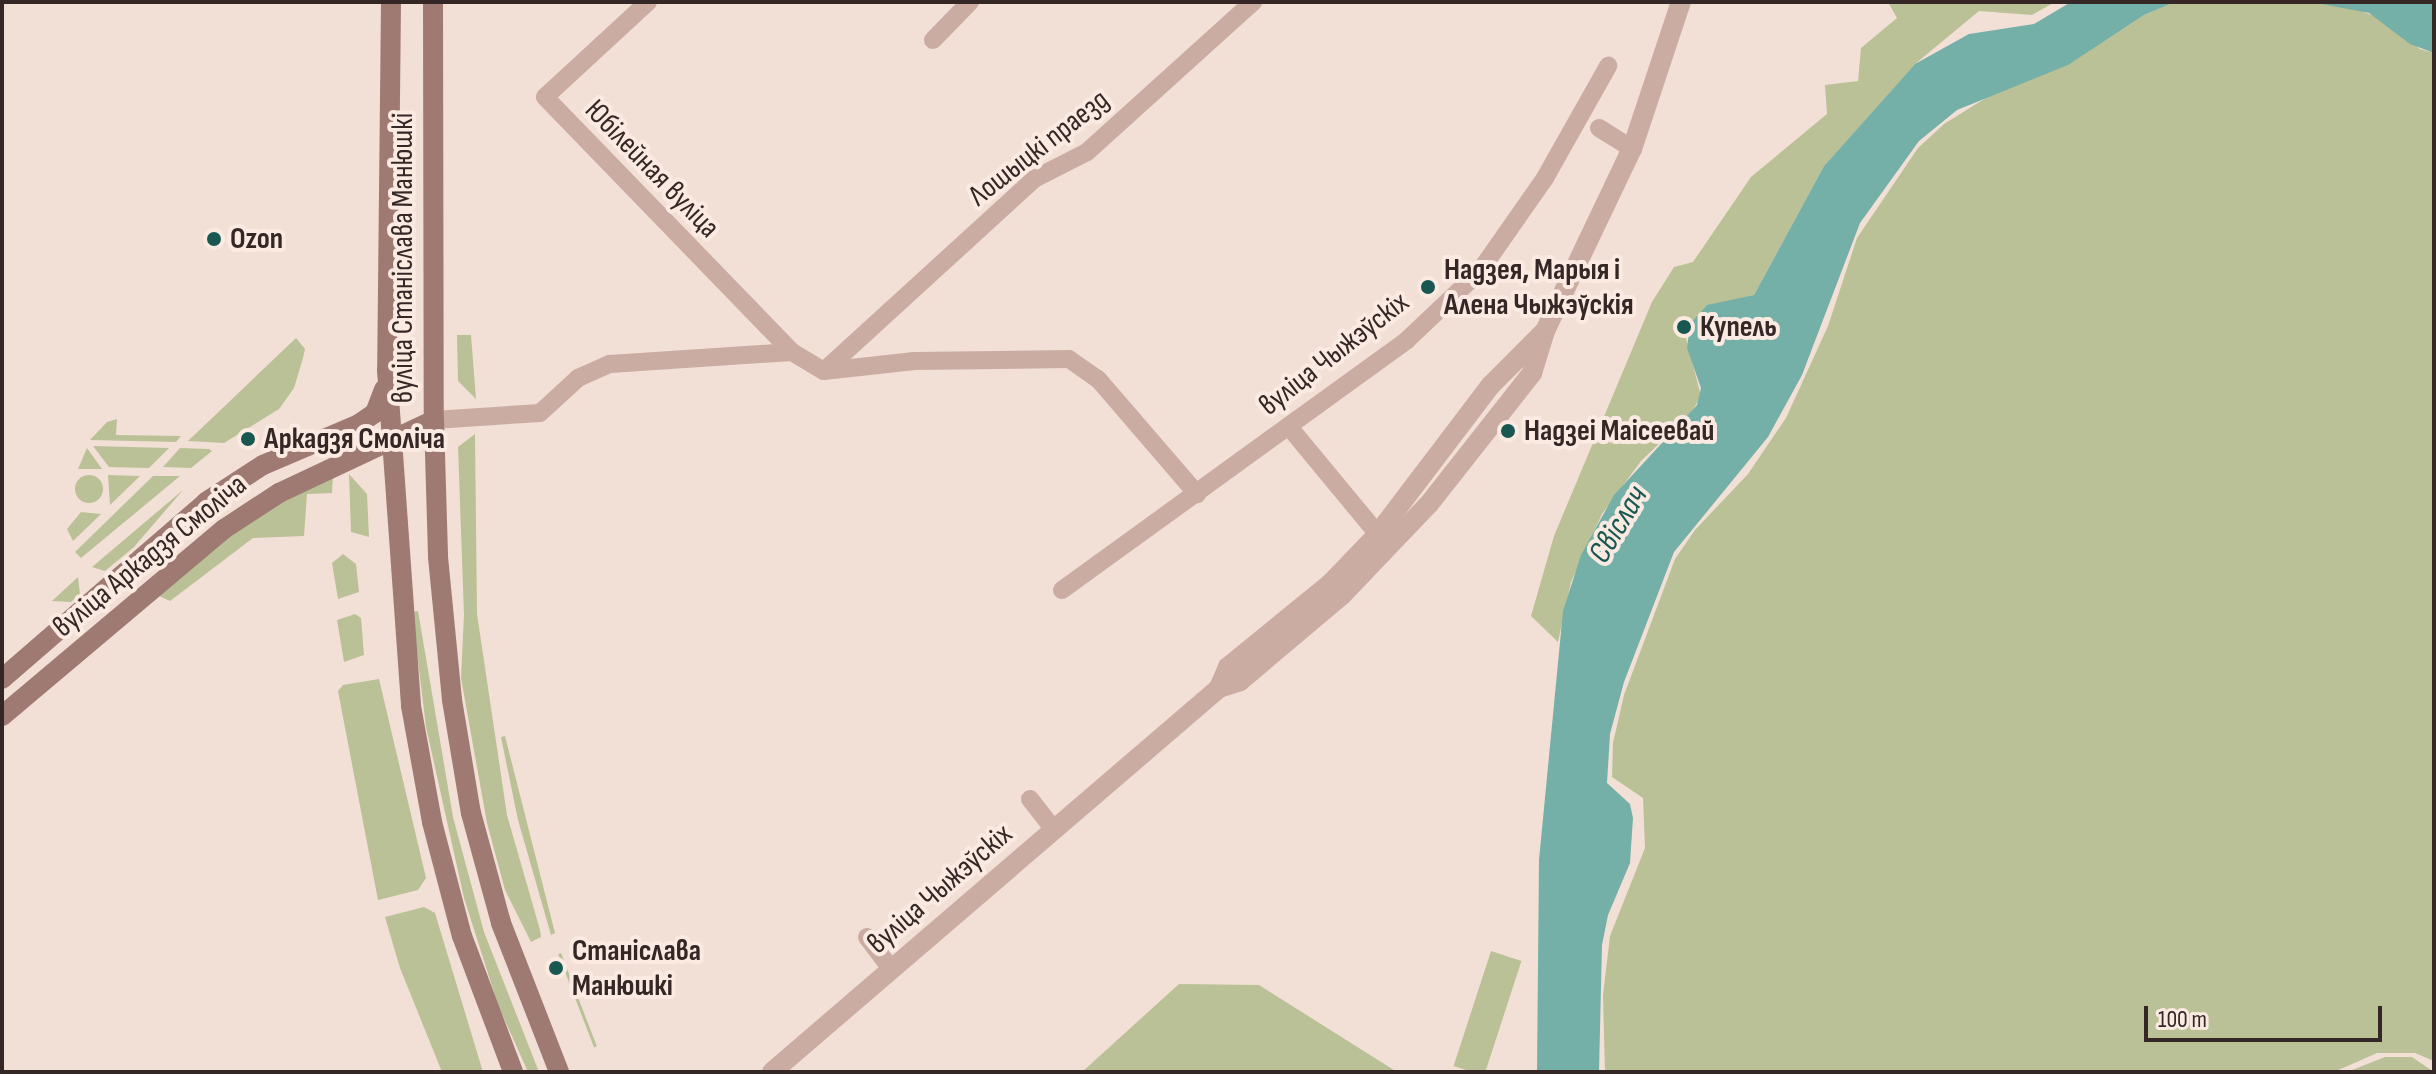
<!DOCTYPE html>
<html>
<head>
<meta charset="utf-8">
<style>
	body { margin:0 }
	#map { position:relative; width:2436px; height:1074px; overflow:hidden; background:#f2dfd6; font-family:"Sofia Sans Condensed",sans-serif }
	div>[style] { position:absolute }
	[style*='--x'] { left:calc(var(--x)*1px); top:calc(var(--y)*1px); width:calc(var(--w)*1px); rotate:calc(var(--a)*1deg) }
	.green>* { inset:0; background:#bbc196; transform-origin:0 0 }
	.round { border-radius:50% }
	.water>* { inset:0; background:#74b0a7 }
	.minor>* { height:18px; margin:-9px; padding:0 9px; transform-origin:9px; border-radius:9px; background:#caaca2 }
	.tertiary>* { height:20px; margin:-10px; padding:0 10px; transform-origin:10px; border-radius:10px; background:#caaca2 }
	.secondary>* { height:20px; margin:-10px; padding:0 10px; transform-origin:10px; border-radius:10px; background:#9e7a73 }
	.dots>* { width:22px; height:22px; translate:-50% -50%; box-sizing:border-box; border:4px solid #faeae2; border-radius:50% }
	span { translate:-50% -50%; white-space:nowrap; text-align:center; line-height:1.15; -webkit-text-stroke:8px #faeae2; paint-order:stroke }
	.street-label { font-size:30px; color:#342725 }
	.poi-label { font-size:30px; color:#342725; font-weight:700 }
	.left { translate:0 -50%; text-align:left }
	.water-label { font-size:32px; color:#185850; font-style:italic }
	.frame { position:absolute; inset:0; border:4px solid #342725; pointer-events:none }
	.scale { position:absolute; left:2144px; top:1006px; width:238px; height:36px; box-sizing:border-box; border:4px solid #342725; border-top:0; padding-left:10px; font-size:24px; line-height:28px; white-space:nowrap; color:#342725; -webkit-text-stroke:6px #faeae2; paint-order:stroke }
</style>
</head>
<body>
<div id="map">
	<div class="green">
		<i style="clip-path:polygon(2055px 2px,2032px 15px,1979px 11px,1915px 64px,1824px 166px,1754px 295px,1720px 303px,1686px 338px,1701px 396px,1691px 413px,1641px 461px,1602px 514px,1571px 582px,1558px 642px,1531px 616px,1554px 536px,1652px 302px,1674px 267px,1693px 262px,1751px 177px,1827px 114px,1825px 85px,1858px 81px,1861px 48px,1897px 18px,1888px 2px)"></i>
		<i style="clip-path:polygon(2175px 2px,2311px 2px,2355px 9px,2380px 18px,2420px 49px,2434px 53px,2434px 1061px,2415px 1053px,2377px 1053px,2334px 1072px,1605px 1072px,1603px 995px,1610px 936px,1645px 848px,1643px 798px,1612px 777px,1613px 743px,1624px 695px,1675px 559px,1695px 530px,1748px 474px,1786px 418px,1828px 326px,1857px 238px,1918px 148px,1944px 124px,1997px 91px,2067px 65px,2144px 15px)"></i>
		<i style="clip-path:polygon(457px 335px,471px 335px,476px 399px,458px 381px)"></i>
		<i style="clip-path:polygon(296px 338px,305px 349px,303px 358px,294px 388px,279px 409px,224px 443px,188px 441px)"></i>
		<i style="clip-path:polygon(117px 419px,116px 435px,181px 436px,176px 442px,90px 440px,107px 422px)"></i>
		<i style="clip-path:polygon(475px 434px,477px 614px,507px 815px,540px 930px,541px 937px,531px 942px,505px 890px,487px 823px,461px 678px,464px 615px,458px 447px)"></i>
		<i style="clip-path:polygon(93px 446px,169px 448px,149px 468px,109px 467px)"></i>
		<i style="clip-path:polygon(87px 448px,102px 469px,78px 469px)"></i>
		<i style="clip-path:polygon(180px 448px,209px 449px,212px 451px,191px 468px,163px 467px)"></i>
		<i style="clip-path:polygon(349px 474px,367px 494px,369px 537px,351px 532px)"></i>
		<i class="round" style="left:75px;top:475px;width:28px;height:28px"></i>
		<i style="clip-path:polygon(108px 475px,140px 476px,110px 505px)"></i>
		<i style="clip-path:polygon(153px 476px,180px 476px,81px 558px,75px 552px)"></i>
		<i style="clip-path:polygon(333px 476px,332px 493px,307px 494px,304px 536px,253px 538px,170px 601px,155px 594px,249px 519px)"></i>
		<i style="clip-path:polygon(183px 490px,134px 547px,105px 571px,92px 567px)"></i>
		<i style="clip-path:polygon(81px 512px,101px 514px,73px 541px,67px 529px)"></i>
		<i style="clip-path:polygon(343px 554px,356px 564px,359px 592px,338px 599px,332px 563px)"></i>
		<i style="clip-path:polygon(78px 577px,80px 594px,71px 602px,52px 601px)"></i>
		<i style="clip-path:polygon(418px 611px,453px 817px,484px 932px,539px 1072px,528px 1072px,498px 1005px,464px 898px,426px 727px,412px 612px)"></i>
		<i style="clip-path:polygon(355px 614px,361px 618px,364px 655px,344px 662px,337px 620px)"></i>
		<i style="clip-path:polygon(379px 679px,426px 878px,418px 890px,378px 900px,338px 691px,343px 685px)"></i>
		<i style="clip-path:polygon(505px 736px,555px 933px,551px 935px,518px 820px,501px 737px)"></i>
		<i style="clip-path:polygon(424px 907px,435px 913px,483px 1072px,442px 1072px,400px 968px,385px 917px)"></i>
		<i style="left:1491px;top:951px;width:32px;height:121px;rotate:18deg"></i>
		<i style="left:561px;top:953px;width:100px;height:3px;rotate:69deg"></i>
		<i style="clip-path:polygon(1179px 984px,1259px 985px,1397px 1072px,1082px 1072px)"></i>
		<i style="clip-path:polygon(2385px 1057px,2412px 1057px,2434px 1072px,2347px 1072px)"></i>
	</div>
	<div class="water">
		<i style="clip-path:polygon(2071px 2px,2175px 2px,2144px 15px,2068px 65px,1957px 110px,1919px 141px,1860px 223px,1802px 375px,1768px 437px,1674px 552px,1624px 682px,1610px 734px,1607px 783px,1630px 804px,1633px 818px,1630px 863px,1608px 915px,1602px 945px,1599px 1072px,1537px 1072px,1539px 860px,1563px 611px,1581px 555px,1614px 495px,1697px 405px,1701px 388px,1687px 348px,1690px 324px,1707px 305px,1754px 295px,1824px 166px,1915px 64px,1969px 34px,2034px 24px)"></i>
		<i style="clip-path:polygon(2311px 2px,2434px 2px,2434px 53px,2410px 44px,2369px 13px)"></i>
	</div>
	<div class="minor">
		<i style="--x:648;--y:2;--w:140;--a:137.3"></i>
		<i style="--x:545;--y:97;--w:355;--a:45.9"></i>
		<i style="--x:792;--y:352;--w:37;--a:31"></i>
		<i style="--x:824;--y:371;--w:91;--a:-6.3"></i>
		<i style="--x:914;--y:361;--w:155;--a:-0.7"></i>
		<i style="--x:1069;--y:359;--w:35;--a:35"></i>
		<i style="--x:1098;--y:379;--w:152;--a:49.3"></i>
		<i style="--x:933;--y:40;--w:53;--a:-45.8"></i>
		<i style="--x:1599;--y:128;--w:39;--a:32"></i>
		<i style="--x:824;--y:371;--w:285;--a:-42.4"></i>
		<i style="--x:1034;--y:179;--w:59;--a:-27"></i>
		<i style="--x:1087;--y:152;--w:224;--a:-42.1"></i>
		<i style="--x:434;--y:420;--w:106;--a:-3.8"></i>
		<i style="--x:540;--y:413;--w:52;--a:-42.6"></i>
		<i style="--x:578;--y:378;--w:35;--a:-24"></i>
		<i style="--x:610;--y:364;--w:182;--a:-3.8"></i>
		<i style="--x:1290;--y:428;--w:149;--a:50.4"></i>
		<i style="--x:1062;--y:590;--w:426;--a:-35.9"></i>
		<i style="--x:1407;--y:340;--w:100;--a:-43.4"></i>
		<i style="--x:1480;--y:271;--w:113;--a:-55"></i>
		<i style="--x:1545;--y:178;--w:129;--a:-60.6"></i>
		<i style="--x:1030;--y:799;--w:39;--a:52"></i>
		<i style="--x:867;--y:937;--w:41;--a:52.9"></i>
	</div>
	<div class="tertiary">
		<i style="--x:1219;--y:688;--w:23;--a:-67"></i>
		<i style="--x:1228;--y:667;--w:133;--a:-39.2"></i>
		<i style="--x:1331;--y:583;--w:66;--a:-46.2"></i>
		<i style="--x:1377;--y:535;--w:188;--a:-52.8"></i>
		<i style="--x:1491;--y:385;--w:74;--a:-45"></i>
		<i style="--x:772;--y:1072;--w:589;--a:-40.66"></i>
		<i style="--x:1219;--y:688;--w:22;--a:-18"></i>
		<i style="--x:1240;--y:681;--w:132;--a:-40.1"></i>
		<i style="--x:1341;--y:596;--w:127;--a:-46.3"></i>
		<i style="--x:1429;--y:504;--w:167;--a:-51.8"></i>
		<i style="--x:1532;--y:373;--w:44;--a:-72.8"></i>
		<i style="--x:1545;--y:331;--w:202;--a:-64.5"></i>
		<i style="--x:1632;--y:149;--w:155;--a:-71.6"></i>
	</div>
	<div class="secondary">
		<i style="--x:391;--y:2;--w:368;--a:90.6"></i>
		<i style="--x:387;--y:370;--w:337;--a:85.9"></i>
		<i style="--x:411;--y:706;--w:118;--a:79.7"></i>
		<i style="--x:432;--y:822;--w:118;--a:75.3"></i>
		<i style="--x:462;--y:936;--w:145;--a:69.4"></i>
		<i style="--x:433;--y:2;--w:418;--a:89.9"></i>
		<i style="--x:434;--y:420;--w:137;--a:88.3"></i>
		<i style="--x:438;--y:557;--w:144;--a:84.4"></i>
		<i style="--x:452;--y:700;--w:115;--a:80.5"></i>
		<i style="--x:471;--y:813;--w:114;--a:74.7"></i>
		<i style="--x:501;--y:923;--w:160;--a:68.7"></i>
		<i style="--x:2;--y:679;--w:270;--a:-40.9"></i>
		<i style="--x:206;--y:502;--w:68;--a:-33"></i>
		<i style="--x:263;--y:465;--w:104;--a:-23.1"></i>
		<i style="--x:359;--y:424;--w:19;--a:-35"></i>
		<i style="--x:375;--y:413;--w:25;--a:-69"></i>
		<i style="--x:2;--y:716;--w:290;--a:-40.1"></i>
		<i style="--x:224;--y:529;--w:66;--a:-33.2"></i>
		<i style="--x:279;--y:493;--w:171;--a:-25.2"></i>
	</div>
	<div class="dots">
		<i style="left:214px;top:239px;background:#185850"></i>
		<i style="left:1428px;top:287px;background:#185850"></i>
		<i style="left:1684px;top:327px;background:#185850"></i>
		<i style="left:1508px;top:431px;background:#185850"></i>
		<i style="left:248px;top:439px;background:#185850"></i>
		<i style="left:556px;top:968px;background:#185850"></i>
	</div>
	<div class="street-label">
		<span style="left:1039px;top:148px;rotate:-38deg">Лошыцкі праезд</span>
		<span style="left:652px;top:169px;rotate:46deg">Юбілейная вуліца</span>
		<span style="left:403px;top:258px;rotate:-90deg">вуліца Станіслава Манюшкі</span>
		<span style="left:1334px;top:354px;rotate:-38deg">вуліца Чыжэўскіх</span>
		<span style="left:150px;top:556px;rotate:-39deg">вуліца Аркадзя Смоліча</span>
		<span style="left:940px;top:889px;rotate:-41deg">вуліца Чыжэўскіх</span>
	</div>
	<div class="poi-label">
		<span class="left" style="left:230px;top:239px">Ozon</span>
		<span class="left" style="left:1444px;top:287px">Надзея, Марыя і<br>Алена Чыжэўскія</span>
		<span class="left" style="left:1700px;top:327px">Купель</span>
		<span class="left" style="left:1524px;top:431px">Надзеі Маісеевай</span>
		<span class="left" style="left:264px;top:439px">Аркадзя Смоліча</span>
		<span class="left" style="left:572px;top:968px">Станіслава<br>Манюшкі</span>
	</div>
	<div class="water-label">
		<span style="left:1619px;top:525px;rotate:-59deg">Свіслач</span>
	</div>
	<div class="frame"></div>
	<div class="scale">100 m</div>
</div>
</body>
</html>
